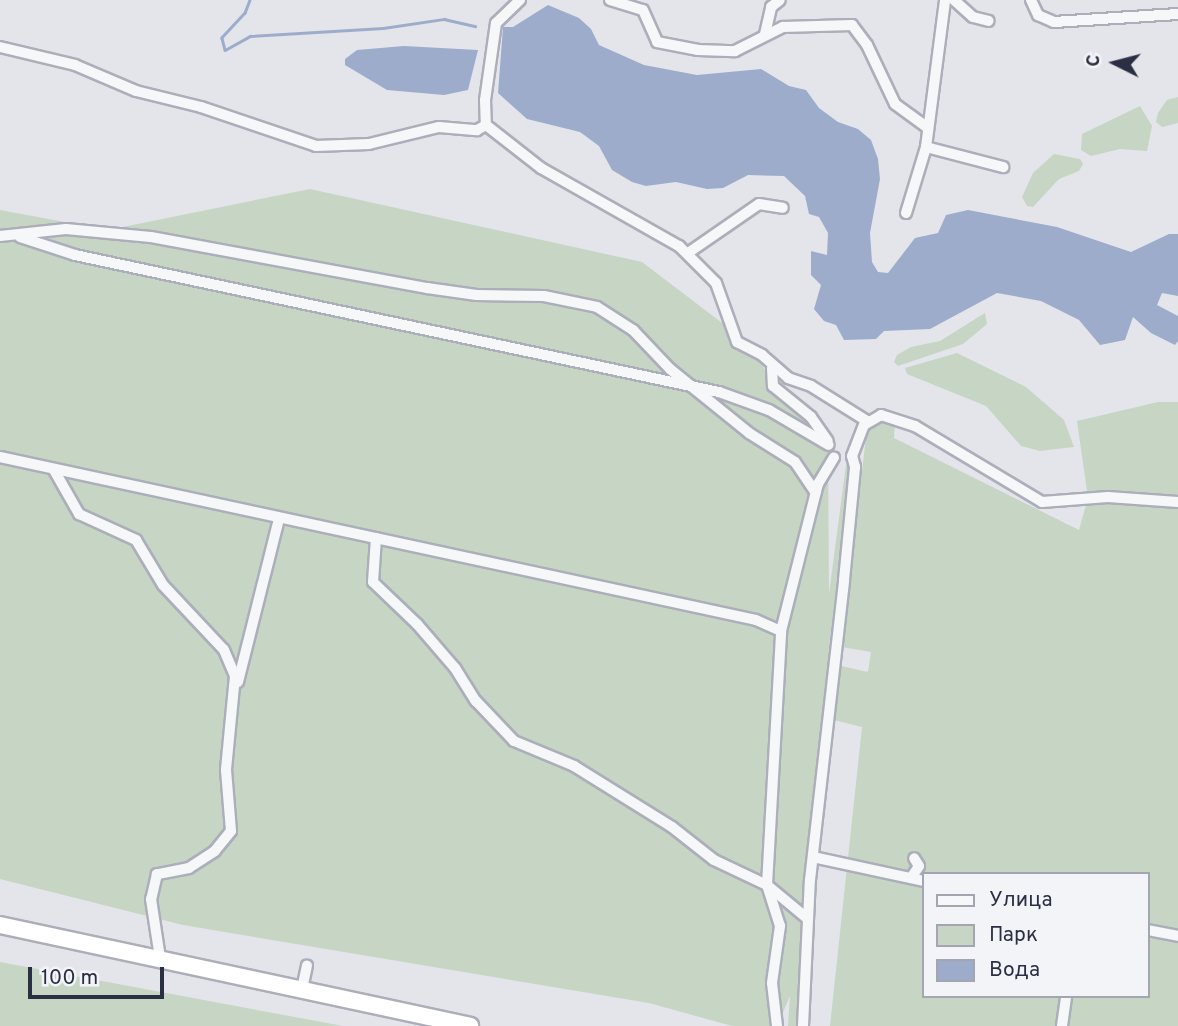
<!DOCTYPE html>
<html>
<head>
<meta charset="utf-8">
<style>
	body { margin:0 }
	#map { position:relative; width:1178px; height:1026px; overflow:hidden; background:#e3e5eb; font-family:Overpass,sans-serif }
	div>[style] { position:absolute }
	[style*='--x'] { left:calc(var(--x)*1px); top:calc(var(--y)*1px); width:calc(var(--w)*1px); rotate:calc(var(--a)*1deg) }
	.green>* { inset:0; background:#c6d5c4 }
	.water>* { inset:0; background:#9eaccb }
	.stream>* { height:2.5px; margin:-1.25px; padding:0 1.25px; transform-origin:1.25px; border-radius:1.25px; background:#9eaccb }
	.roads { filter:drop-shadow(2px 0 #acaeb9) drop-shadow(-2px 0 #acaeb9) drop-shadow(0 2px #acaeb9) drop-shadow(0 -2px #acaeb9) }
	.minor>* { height:10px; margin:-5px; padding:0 5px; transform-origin:5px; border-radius:5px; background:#f6f7f9 }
	.trunk>* { height:16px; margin:-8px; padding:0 8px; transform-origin:8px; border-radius:8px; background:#fff }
	span { translate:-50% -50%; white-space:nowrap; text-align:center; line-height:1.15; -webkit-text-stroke:6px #f3f4f8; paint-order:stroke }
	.legend { position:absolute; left:922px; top:872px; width:228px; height:126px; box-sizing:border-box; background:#f3f4f8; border:2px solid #a3a5b0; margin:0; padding:9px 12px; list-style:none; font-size:21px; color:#2b2f44 }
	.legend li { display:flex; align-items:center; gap:14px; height:35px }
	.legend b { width:35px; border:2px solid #a3a5b0 }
	.north { position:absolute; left:1080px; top:28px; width:70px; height:70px; -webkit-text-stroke:5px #f3f4f8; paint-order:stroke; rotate:276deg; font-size:19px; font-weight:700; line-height:28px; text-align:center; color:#2b2f44 }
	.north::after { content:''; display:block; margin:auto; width:24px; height:32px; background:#2b2f44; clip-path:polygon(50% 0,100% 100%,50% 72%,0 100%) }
	.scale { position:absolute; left:28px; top:967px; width:136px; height:32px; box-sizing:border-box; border:4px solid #2b2f44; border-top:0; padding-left:9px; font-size:21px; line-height:24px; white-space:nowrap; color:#2b2f44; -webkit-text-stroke:5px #f3f4f8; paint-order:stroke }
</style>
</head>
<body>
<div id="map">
	<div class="green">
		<i style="clip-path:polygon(1178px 97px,1178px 123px,1162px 127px,1156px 122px,1158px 113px,1167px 100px)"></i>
		<i style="clip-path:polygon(1140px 106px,1152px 126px,1147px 151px,1120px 149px,1091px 156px,1081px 150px,1082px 134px)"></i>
		<i style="clip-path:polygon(1054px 154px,1080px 159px,1083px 164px,1079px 171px,1059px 179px,1033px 207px,1027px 206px,1022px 197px,1033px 173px)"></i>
		<i style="clip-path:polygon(310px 189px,642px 262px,730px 329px,828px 442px,829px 594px,846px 465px,853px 462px,829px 646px,805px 1026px,788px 1026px,790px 996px,777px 1026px,732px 1026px,649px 1003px,183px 925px,0 879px,0 210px,108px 230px)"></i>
		<i style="clip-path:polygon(985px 313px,987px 324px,963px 344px,898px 366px,894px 362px,897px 355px,911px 347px,940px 341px)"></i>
		<i style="clip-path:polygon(957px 353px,1026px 387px,1064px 420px,1074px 447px,1040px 451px,1021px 446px,986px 406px,907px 374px,905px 368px)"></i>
		<i style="clip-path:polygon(evenodd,1158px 402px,1178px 402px,1178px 1026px,830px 1026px,862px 727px,834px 720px,838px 681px,841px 666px,868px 672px,871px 652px,842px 647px,867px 428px,874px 419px,895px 421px,894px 438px,1079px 530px,1088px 498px,1077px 421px,1158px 402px,924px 874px,1148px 874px,1148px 996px,924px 996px,924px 874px)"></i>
		<i style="clip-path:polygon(0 962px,343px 1026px,0 1026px)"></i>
	</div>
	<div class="water">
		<i style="clip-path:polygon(548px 5px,579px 18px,591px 29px,599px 45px,644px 65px,697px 75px,761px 69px,789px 86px,806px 90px,819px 108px,838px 122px,858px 129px,871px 140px,878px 159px,880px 179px,870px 233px,872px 262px,878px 272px,888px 273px,915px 238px,938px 233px,946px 215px,968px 210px,1057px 227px,1131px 252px,1169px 234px,1178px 234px,1178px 296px,1162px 293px,1157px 305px,1178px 316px,1178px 341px,1175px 345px,1151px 333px,1133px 317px,1125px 340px,1100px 345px,1079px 320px,1041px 301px,997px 293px,930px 329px,884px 331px,876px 339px,844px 340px,836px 325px,824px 321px,814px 309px,821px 285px,811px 275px,811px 251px,827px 255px,828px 233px,819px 217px,809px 214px,805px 196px,784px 176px,748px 175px,723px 188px,707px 189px,676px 182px,646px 186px,632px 182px,612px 170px,599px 146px,580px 132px,527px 119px,498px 93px,503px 27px,513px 27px)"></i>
		<i style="clip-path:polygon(404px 46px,478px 50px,468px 90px,444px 95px,387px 90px,345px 65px,345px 59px,357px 50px)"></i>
	</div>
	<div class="stream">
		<i style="--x:250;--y:0;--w:14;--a:111"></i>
		<i style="--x:245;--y:13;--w:34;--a:133"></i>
		<i style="--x:222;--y:38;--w:12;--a:76"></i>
		<i style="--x:225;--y:50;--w:29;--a:-29"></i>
		<i style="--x:250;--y:36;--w:133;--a:-3.4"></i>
		<i style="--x:383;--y:28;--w:62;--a:-8.4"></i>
		<i style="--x:444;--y:19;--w:32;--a:13"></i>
	</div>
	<div class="roads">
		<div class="minor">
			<i style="--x:520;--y:0;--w:33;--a:136"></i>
			<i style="--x:496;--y:23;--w:78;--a:98.1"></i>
			<i style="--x:485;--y:100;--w:25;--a:88"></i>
			<i style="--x:486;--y:125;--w:70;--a:38"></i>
			<i style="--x:541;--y:168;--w:159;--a:29.5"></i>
			<i style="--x:679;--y:246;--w:52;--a:45"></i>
			<i style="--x:716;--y:283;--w:63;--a:70.4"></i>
			<i style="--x:737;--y:342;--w:28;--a:27"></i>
			<i style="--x:762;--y:355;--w:35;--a:41"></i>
			<i style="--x:788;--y:378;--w:24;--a:19"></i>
			<i style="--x:811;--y:386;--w:66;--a:32"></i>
			<i style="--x:610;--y:0;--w:34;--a:17"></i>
			<i style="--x:643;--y:10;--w:35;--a:66"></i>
			<i style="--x:657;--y:42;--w:42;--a:11"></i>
			<i style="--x:698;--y:50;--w:37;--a:2"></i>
			<i style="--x:735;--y:51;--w:54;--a:-26.6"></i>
			<i style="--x:783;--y:27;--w:69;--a:-1.7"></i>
			<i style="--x:852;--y:25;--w:25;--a:53"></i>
			<i style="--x:867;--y:45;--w:65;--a:64.6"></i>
			<i style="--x:895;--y:104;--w:41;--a:36"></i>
			<i style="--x:954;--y:0;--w:25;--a:42"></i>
			<i style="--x:973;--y:17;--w:16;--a:14"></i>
			<i style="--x:1031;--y:0;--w:17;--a:65"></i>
			<i style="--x:1038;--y:15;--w:17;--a:24"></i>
			<i style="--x:1054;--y:22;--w:124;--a:-3.7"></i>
			<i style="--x:765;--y:34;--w:28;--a:-77"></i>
			<i style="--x:771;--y:7;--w:11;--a:-38"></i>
			<i style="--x:0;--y:47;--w:77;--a:13.5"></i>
			<i style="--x:75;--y:65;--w:66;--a:23.1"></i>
			<i style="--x:136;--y:91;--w:67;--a:13.8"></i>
			<i style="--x:201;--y:107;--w:121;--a:18.7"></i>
			<i style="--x:316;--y:146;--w:53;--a:-2.2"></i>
			<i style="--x:369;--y:144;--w:72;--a:-13.7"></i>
			<i style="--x:439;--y:127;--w:38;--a:5"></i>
			<i style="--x:477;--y:130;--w:10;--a:-29"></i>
			<i style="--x:926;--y:147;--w:80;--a:14.6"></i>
			<i style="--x:906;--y:213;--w:69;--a:-73.1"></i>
			<i style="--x:926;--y:147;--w:148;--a:-82.6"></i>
			<i style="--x:0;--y:236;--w:66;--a:-6.1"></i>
			<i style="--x:66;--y:229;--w:85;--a:5.4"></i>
			<i style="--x:151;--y:237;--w:281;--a:10.5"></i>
			<i style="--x:427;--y:288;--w:50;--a:8"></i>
			<i style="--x:477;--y:295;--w:67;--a:0.9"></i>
			<i style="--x:544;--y:296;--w:54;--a:11.7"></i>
			<i style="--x:597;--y:307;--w:43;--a:32.6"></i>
			<i style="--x:633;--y:330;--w:54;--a:46.5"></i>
			<i style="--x:670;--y:369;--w:102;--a:39"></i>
			<i style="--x:749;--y:433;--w:54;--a:32.2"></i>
			<i style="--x:795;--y:462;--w:37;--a:56"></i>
			<i style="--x:20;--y:237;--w:58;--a:18.1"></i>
			<i style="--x:75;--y:255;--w:658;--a:12.01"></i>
			<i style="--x:719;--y:392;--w:53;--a:19.8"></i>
			<i style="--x:769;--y:410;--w:69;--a:30.3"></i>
			<i style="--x:688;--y:253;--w:86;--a:-34.6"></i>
			<i style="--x:759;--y:204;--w:24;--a:9"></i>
			<i style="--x:772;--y:368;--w:18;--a:87"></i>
			<i style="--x:773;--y:386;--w:49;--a:39.2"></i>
			<i style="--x:811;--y:417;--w:29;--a:55"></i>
			<i style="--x:0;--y:457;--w:773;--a:12.17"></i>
			<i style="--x:756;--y:620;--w:27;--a:24"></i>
			<i style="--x:54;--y:470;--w:51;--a:60.4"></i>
			<i style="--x:79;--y:514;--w:63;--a:24.5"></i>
			<i style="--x:136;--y:540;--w:52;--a:59"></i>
			<i style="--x:163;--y:585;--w:89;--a:46.8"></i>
			<i style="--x:224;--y:650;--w:28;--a:67"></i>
			<i style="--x:235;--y:676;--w:94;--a:95.5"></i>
			<i style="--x:226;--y:770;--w:61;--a:85.3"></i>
			<i style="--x:231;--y:831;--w:26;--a:129"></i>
			<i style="--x:215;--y:851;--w:31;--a:147"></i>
			<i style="--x:189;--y:868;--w:33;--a:169"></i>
			<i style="--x:157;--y:874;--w:26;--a:103"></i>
			<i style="--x:151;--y:899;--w:60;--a:81.3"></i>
			<i style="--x:376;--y:538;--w:44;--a:93.9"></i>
			<i style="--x:373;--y:582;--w:61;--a:43.7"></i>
			<i style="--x:417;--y:624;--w:58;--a:49.2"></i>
			<i style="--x:455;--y:668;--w:39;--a:58"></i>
			<i style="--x:476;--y:701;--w:55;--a:46.5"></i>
			<i style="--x:514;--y:741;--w:65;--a:22.6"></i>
			<i style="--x:574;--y:766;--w:115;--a:31.9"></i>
			<i style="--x:672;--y:827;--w:53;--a:38.2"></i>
			<i style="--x:714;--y:860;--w:59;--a:25.3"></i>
			<i style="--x:767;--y:885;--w:53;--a:39.7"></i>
			<i style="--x:238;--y:682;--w:168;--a:-75.9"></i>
			<i style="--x:813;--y:857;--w:114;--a:12.2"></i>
			<i style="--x:911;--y:878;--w:14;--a:-56"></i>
			<i style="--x:919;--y:866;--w:9;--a:-122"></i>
			<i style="--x:1148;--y:930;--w:31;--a:11"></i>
			<i style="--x:302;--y:989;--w:24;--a:-78"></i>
			<i style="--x:777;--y:1026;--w:43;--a:-96.6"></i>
			<i style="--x:772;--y:983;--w:58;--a:-82"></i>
			<i style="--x:780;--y:926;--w:43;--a:-107.6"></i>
			<i style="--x:767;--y:885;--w:254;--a:-86.8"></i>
			<i style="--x:781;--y:631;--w:152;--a:-75.9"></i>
			<i style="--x:818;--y:484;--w:31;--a:-59"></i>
			<i style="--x:803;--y:1026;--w:146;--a:-87.3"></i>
			<i style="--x:810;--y:880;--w:302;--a:-83.5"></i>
			<i style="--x:844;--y:580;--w:114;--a:-84.4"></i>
			<i style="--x:855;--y:467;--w:11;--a:-105"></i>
			<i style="--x:852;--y:456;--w:33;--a:-69"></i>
			<i style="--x:864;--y:425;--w:20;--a:-30"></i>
			<i style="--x:881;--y:415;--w:36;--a:18"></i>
			<i style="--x:915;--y:426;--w:148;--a:30.9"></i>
			<i style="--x:1042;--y:502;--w:66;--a:-4.3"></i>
			<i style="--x:1108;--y:497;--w:70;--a:4.1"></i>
			<i style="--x:1062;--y:1026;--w:30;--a:-82"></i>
		</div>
		<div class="trunk">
			<i style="--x:0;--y:925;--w:481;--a:12.1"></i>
		</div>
	</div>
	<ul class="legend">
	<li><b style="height:9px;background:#f6f7f9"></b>Улица</li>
	<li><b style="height:19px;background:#c6d5c4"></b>Парк</li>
	<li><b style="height:19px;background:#9eaccb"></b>Вода</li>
	</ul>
	<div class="north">С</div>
	<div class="scale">100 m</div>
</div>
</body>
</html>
